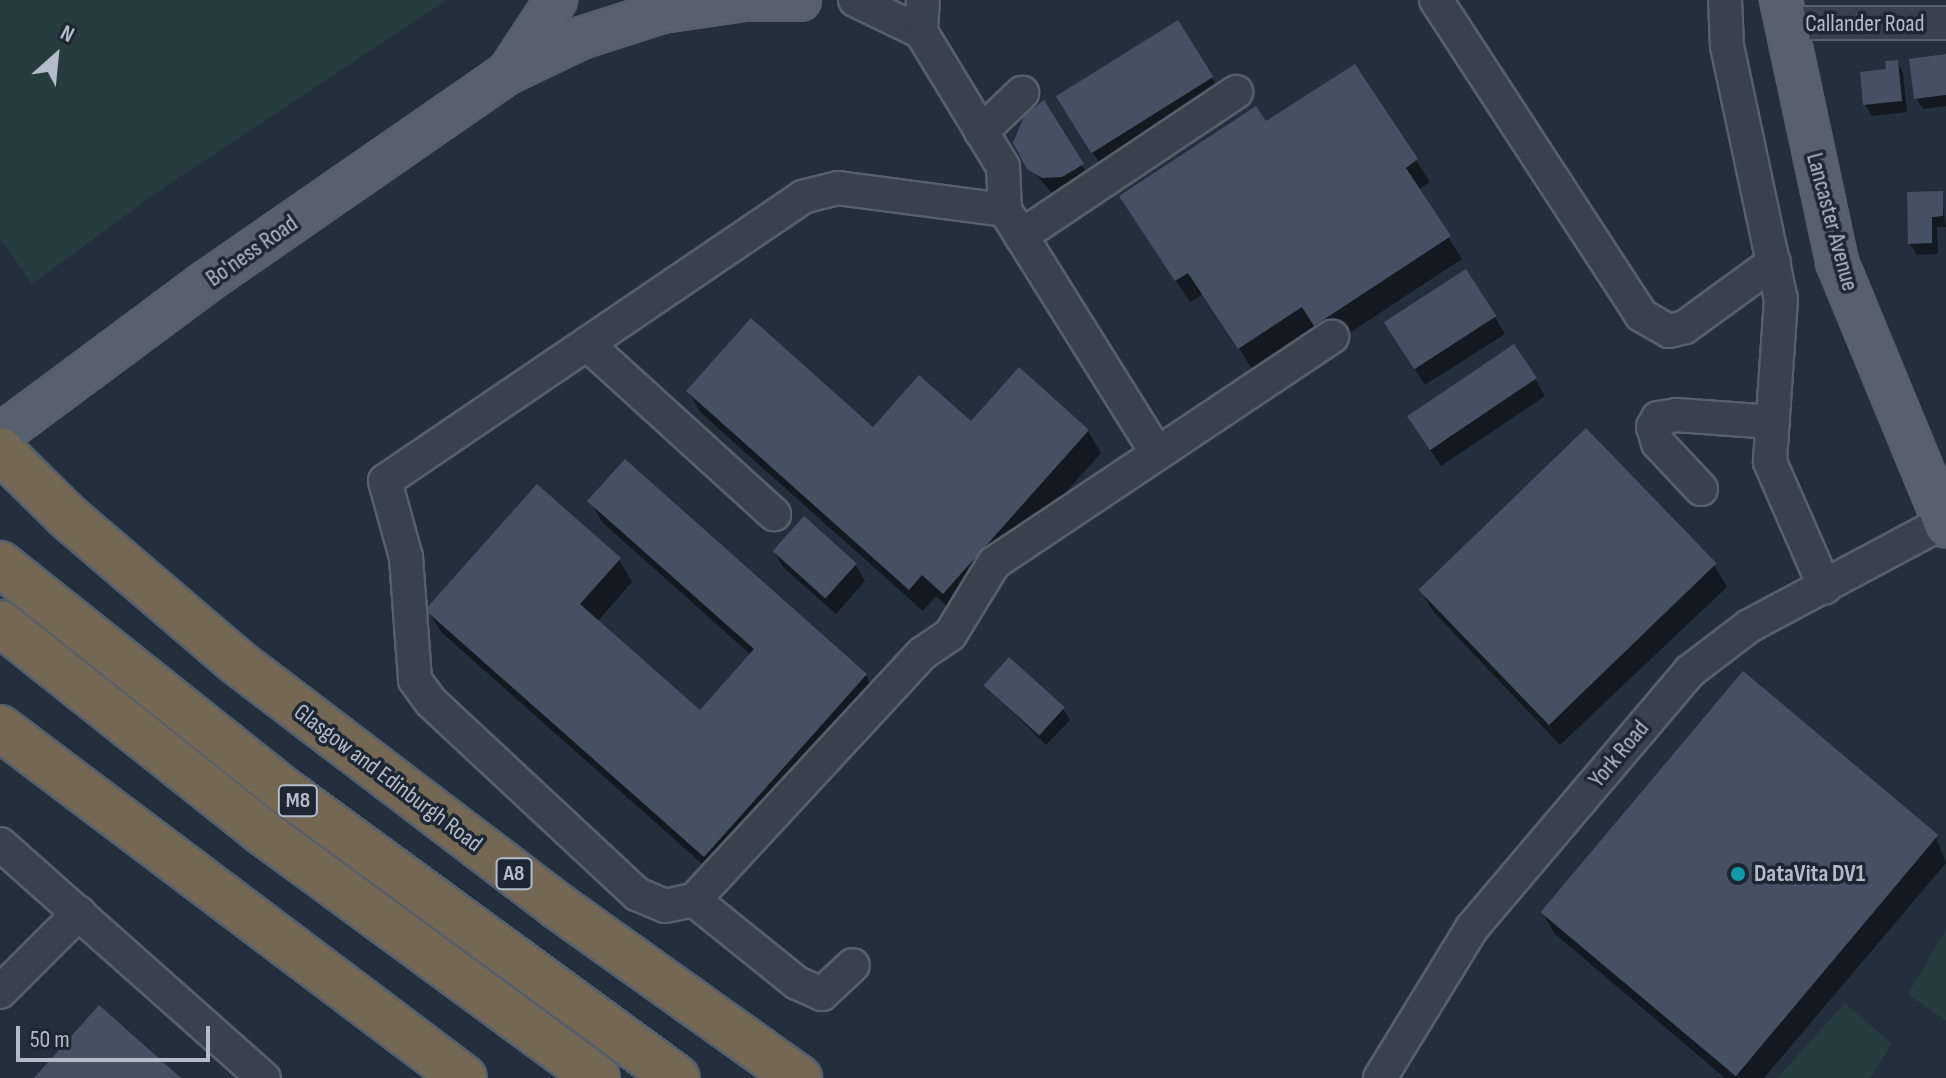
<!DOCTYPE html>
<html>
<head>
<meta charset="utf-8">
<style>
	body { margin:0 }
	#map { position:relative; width:1946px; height:1078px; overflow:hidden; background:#242f3e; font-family:"Sofia Sans Condensed",sans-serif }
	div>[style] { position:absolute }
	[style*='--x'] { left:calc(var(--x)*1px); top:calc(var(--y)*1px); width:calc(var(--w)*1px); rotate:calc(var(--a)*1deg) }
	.green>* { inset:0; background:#263c3f }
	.shadow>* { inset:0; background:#0007 }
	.building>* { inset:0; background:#455162; transform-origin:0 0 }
	.roads { filter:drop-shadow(2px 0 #565f6c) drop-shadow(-2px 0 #565f6c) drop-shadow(0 2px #565f6c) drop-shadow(0 -2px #565f6c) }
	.minor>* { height:32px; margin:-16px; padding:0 16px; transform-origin:16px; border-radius:16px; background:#38414e }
	.major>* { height:40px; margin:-20px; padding:0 20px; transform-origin:20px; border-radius:20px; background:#56606e }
	.highway>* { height:44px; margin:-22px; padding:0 22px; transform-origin:22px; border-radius:22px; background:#746855 }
	.dots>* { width:22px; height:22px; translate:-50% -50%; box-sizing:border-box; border:4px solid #1d2633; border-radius:50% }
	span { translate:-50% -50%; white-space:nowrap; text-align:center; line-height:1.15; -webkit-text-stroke:7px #1d2633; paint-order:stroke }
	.shield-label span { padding:2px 6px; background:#1d2633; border:2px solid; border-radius:6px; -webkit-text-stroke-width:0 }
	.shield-label { font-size:22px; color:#b4bcc9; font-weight:700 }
	.street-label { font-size:24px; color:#b4bcc9 }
	.poi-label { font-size:24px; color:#b4bcc9; font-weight:700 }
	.left { translate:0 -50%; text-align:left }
	.north { position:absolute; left:16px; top:16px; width:80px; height:80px; -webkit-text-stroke:6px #1d2633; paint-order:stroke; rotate:27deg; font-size:22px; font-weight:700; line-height:32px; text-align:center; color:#b4bcc9 }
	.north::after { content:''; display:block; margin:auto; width:28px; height:36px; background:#b4bcc9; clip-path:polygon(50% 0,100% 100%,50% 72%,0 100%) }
	.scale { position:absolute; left:16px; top:1026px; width:194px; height:36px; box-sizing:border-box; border:4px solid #b4bcc9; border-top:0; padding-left:10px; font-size:24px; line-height:28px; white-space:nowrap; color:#b4bcc9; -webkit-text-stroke:6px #1d2633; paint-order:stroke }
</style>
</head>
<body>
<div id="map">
	<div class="green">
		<i style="clip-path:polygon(0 0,447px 0,163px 188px,32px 284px,0 238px)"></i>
		<i style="clip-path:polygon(1946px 930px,1946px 1021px,1908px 994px)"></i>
		<i style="clip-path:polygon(1845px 1003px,1892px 1044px,1870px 1078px,1777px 1078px)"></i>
	</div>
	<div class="shadow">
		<i style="clip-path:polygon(1946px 56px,1946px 106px,1923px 109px,1916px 98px)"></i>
		<i style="clip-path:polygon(1897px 62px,1903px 73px,1907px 112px,1872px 116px,1865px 104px)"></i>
		<i style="clip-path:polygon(1355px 66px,1430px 182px,1418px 190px,1462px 259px,1328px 347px,1316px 329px,1253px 370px,1203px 294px,1190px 302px,1135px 219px)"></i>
		<i style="clip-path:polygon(1212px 78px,1225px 100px,1109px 178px,1074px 123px)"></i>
		<i style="clip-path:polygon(1043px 103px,1092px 181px,1072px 193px,1053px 194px,1018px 154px,1020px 126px)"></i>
		<i style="clip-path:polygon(1941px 193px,1946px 227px,1937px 227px,1938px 254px,1917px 255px,1910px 244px)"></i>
		<i style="clip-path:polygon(1495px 317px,1505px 334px,1425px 385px,1396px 340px)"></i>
		<i style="clip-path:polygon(1535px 379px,1545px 396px,1441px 466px,1420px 434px)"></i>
		<i style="clip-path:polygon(688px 391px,873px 430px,971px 423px,1088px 431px,1101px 453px,957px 615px,936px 596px,923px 611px,701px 413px)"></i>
		<i style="clip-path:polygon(590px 501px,866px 675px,879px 698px,718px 878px,441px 632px,428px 610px,619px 559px,632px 582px,597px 622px,700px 713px,751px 655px,603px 523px)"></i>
		<i style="clip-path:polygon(774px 552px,855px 564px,865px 581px,836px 614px,784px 568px)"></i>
		<i style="clip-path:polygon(1714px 565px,1727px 587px,1560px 745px,1432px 610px,1420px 588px)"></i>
		<i style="clip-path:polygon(986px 686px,1063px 709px,1070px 720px,1046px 745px)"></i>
		<i style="clip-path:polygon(1936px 838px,1946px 863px,1764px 1078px,1725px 1078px,1555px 934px,1542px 912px)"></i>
	</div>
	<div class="building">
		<i style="left:1178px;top:20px;width:67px;height:144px;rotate:58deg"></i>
		<i style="clip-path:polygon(1946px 54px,1946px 95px,1914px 99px,1909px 59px)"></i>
		<i style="clip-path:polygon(1898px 60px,1902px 101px,1863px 105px,1860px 72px,1886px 69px,1885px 61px)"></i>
		<i style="clip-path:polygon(1355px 64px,1418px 159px,1406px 168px,1451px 236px,1314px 326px,1302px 307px,1238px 349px,1188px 273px,1175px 281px,1119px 196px,1256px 106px,1266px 121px)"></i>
		<i style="clip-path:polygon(1044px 100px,1084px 164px,1062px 177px,1042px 178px,1027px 169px,1013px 143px,1024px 116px)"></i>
		<i style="clip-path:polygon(1943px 191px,1943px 216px,1932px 217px,1932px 243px,1908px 244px,1907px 192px)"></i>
		<i style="left:1466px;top:269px;width:56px;height:98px;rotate:57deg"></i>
		<i style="clip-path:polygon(751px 318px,873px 427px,919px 375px,971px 421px,1019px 367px,1089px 430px,943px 594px,922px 575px,909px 590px,686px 391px)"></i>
		<i style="left:1514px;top:344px;width:41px;height:129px;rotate:56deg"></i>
		<i style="left:1586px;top:428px;width:188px;height:233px;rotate:46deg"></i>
		<i style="clip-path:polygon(625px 459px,867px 674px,704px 857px,425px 610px,537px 484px,621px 558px,580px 604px,700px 710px,754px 649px,587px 501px)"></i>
		<i style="left:804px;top:516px;width:71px;height:47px;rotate:42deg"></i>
		<i style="left:1009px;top:657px;width:75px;height:38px;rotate:42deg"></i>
		<i style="left:1743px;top:671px;width:255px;height:315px;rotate:40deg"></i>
		<i style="clip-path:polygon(99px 1005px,181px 1078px,34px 1078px)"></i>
	</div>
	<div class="roads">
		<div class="minor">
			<i style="--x:855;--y:0;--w:73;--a:25.9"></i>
			<i style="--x:923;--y:0;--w:32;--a:94"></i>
			<i style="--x:921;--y:32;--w:158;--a:58.7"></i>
			<i style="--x:1003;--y:167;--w:43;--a:87.3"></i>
			<i style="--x:1005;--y:210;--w:283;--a:58"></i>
			<i style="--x:1436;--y:0;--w:376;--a:56.9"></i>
			<i style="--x:1641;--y:315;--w:32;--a:30"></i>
			<i style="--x:1669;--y:331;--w:16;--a:-14"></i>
			<i style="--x:1685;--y:327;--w:110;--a:-36.1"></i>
			<i style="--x:1725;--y:0;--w:46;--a:87.5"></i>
			<i style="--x:1727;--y:46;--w:259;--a:78"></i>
			<i style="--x:1781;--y:299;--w:163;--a:93.9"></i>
			<i style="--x:1770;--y:462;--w:137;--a:66.4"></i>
			<i style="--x:1783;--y:23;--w:163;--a:0"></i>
			<i style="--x:981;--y:132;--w:57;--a:-43.6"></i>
			<i style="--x:1005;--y:210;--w:168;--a:-172.5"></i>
			<i style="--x:838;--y:188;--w:36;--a:166"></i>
			<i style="--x:803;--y:197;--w:505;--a:145.81"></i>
			<i style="--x:385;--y:481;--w:79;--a:74.6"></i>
			<i style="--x:406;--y:557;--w:123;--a:85.8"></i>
			<i style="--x:415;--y:680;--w:27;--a:54"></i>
			<i style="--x:431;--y:702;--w:282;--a:43"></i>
			<i style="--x:637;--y:894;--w:30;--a:23"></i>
			<i style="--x:665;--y:906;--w:30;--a:-12"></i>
			<i style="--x:694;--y:900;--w:337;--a:-47.2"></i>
			<i style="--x:923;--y:653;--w:32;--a:-34"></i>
			<i style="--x:950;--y:635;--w:84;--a:-58.6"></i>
			<i style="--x:994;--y:563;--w:407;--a:-33.8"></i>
			<i style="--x:1021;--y:236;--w:259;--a:-33.8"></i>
			<i style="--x:587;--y:344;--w:253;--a:42.3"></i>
			<i style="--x:1701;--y:489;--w:63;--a:-133.1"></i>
			<i style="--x:1658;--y:443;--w:17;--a:-107"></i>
			<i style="--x:1653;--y:427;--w:10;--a:-61"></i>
			<i style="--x:1658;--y:418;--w:18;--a:-9"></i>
			<i style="--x:1676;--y:415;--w:97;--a:4.1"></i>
			<i style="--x:0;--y:844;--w:353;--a:41.6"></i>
			<i style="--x:694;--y:900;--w:132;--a:38.9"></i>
			<i style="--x:797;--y:983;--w:27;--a:24"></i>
			<i style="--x:822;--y:994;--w:42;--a:-43.1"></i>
			<i style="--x:0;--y:992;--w:112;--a:-45"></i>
			<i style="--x:1380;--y:1078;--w:176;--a:-58.5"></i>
			<i style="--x:1472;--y:928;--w:337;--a:-49.7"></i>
			<i style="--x:1690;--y:671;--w:74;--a:-37.3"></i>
			<i style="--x:1749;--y:626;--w:221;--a:-28.1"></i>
		</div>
		<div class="major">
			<i style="--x:742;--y:0;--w:58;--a:0"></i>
			<i style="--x:1781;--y:0;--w:268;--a:77.9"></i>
			<i style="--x:1837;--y:262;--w:286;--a:67.6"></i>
			<i style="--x:510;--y:70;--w:84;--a:-56.7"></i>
			<i style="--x:0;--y:435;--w:253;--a:-36.6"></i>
			<i style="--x:203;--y:284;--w:371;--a:-34.7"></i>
			<i style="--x:508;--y:73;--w:81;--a:-25.6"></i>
			<i style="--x:581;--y:38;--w:85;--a:-17.8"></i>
			<i style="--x:662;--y:12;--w:83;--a:-8.3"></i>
		</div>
		<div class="highway">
			<i style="--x:0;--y:450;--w:95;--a:44.6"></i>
			<i style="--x:68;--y:517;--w:221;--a:40.6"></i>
			<i style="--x:236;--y:661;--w:406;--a:37.3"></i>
			<i style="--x:559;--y:907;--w:295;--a:35.5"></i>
			<i style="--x:0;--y:564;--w:366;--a:38.6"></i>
			<i style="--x:286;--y:792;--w:484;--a:36.2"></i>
			<i style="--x:0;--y:623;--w:332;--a:38.5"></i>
			<i style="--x:260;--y:830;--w:418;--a:36.3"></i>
			<i style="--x:0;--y:728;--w:581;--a:37.03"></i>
		</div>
	</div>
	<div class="dots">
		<i style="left:1738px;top:874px;background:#0f9aa8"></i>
	</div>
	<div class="shield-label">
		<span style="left:298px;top:801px">M8</span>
		<span style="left:514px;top:874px">A8</span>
	</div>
	<div class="street-label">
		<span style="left:1865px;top:24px">Callander Road</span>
		<span style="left:1832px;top:222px;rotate:75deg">Lancaster Avenue</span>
		<span style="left:252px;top:251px;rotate:-35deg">Bo'ness Road</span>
		<span style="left:1619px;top:754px;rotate:-50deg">York Road</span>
		<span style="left:388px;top:778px;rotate:37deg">Glasgow and Edinburgh Road</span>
	</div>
	<div class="poi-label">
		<span class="left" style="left:1754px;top:874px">DataVita DV1</span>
	</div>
	<div class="north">N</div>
	<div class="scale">50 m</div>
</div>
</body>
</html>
